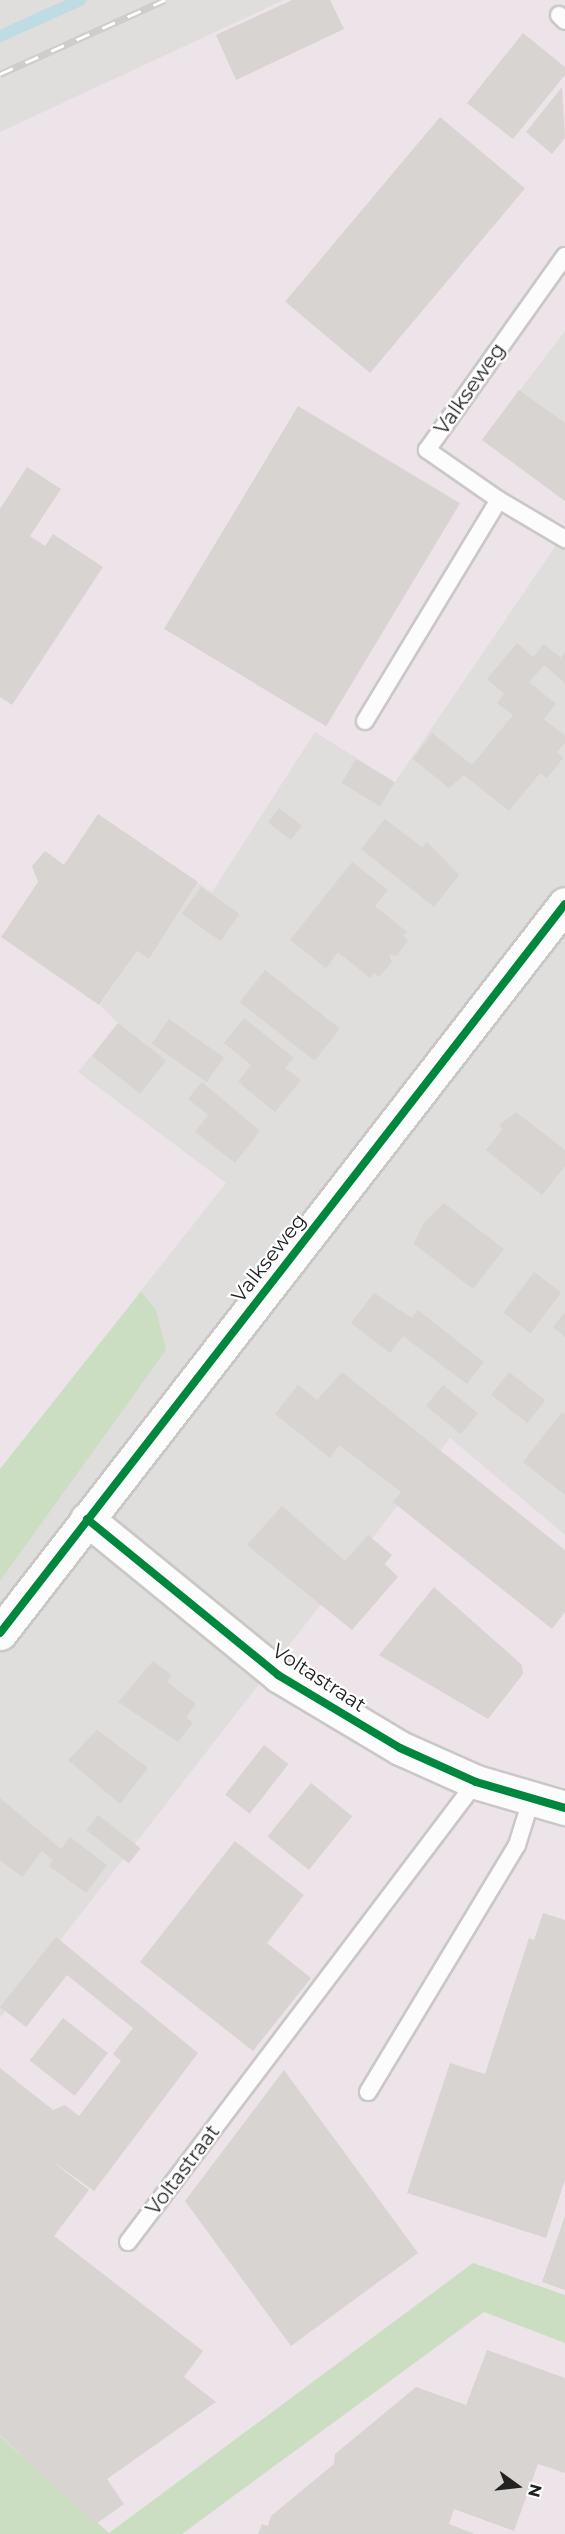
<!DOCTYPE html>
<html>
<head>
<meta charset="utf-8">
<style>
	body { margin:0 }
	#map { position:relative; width:565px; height:2534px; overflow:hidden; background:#f0eeeb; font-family:Montserrat,sans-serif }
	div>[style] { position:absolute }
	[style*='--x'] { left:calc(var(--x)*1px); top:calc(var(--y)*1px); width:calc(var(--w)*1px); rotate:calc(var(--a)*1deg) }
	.residential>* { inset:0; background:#dfdedc; transform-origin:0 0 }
	.industrial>* { inset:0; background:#ede4e9 }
	.forest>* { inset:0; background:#cbdec1 }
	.stream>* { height:12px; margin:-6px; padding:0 6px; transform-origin:6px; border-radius:6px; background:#bfdbe3 }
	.building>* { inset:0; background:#d7d4d2; transform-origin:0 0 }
	.roads { filter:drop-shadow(2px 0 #c9c8c7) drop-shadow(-2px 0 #c9c8c7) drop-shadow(0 2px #c9c8c7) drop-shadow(0 -2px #c9c8c7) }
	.service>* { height:16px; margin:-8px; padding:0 8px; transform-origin:8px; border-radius:8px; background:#fdfcfc }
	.minor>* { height:33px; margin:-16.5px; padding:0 16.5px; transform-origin:16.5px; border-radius:16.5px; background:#fdfcfc }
	.tertiary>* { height:33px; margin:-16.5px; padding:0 16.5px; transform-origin:16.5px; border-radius:16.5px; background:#fdfcfc }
	.rail>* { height:7px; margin-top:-3.5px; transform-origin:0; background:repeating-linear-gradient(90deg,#fff 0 14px,#ccc 0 28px); box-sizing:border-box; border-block:2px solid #ccc }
	.cycleway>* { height:8px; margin:-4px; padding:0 4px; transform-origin:4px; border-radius:4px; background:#00873e }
	span { translate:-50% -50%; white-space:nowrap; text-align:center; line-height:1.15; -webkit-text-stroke:4.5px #fff; paint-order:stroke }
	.street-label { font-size:20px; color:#222 }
	.north { position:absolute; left:487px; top:2456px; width:60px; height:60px; -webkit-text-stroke:4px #fff; paint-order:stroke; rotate:105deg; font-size:16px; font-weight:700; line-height:24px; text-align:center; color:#222 }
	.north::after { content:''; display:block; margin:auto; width:21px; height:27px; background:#222; clip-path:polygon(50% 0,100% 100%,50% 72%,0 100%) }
</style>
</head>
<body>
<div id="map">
	<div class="residential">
		<i style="left:0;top:0;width:565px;height:2534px"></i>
	</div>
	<div class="industrial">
		<i style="clip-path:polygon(284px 0,565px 0,565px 331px,482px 440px,565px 501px,565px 532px,395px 782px,315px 732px,212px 892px,198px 883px,149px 959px,137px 951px,100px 1005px,118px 1023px,78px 1072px,226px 1183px,0 1469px,0 132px)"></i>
		<i style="clip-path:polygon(450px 1438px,565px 1535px,565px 2534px,52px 2534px,0 2474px,0 2018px)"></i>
	</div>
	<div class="forest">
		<i style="clip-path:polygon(141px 1292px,156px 1310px,166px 1350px,0 1581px,0 1469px)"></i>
		<i style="clip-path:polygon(473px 2263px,565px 2295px,565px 2343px,484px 2312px,182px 2534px,0 2534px,0 2436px,109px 2533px)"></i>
	</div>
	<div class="stream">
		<i style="--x:0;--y:36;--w:88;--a:-24.2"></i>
	</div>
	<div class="building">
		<i style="clip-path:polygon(292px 0,330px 0,344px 29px,236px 80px,216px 35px)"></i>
		<i style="clip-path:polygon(523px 33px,565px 67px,565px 75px,513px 139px,467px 103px)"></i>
		<i style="clip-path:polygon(562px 87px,565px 138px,552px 154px,526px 132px)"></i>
		<i style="left:440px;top:117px;width:111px;height:241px;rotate:40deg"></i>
		<i style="clip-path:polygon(519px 390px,565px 423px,565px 501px,482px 440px)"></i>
		<i style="left:298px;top:406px;width:189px;height:260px;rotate:31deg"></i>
		<i style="clip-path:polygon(27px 467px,61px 489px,30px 536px,45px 546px,53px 534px,103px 567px,12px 705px,0 697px,0 509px)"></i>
		<i style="clip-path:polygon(517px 643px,533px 657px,544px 644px,561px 658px,565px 652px,565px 683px,544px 665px,529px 682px,556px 704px,544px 719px,565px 736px,565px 743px,557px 752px,563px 758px,547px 778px,540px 773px,509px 811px,464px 775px,449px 788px,413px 759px,432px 733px,472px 765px,513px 715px,497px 703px,504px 694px,487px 679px)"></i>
		<i style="left:356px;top:759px;width:45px;height:28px;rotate:31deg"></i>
		<i style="left:279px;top:808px;width:29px;height:18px;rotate:38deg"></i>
		<i style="clip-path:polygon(98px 814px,198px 882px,149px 959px,137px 951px,99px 1005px,1px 937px,38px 882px,32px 866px,45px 851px,64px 865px)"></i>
		<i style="clip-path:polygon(385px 819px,422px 847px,427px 842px,459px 875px,434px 907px,361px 849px)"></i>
		<i style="clip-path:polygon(352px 862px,388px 890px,375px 906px,407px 932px,403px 936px,408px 940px,397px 956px,389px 954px,392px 962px,379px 977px,374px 973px,370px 978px,338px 952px,326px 968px,290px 940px)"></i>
		<i style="left:201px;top:887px;width:47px;height:33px;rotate:35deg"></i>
		<i style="left:265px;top:970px;width:95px;height:41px;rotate:38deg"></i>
		<i style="clip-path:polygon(244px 1018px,294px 1058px,285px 1068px,301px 1080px,275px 1112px,238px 1082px,251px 1065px,224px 1043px)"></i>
		<i style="left:169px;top:1019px;width:67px;height:30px;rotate:35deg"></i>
		<i style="left:118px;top:1023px;width:61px;height:42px;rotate:38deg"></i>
		<i style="clip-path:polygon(202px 1082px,260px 1131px,235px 1163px,195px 1132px,208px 1115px,188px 1099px)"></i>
		<i style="clip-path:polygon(516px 1112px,565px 1150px,565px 1166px,542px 1195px,486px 1150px,502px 1130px,500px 1124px)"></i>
		<i style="clip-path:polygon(444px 1203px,504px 1249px,473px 1289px,414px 1244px,423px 1224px)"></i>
		<i style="left:534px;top:1272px;width:34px;height:51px;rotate:37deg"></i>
		<i style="clip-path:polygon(374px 1293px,412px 1318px,418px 1310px,484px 1362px,467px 1384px,403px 1336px,390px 1353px,351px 1323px)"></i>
		<i style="clip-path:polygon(565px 1312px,565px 1337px,553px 1327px)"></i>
		<i style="clip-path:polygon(342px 1372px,565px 1550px,565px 1612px,552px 1629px,393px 1502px,401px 1492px,339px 1445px,330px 1458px,275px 1414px,298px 1385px,317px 1400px)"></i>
		<i style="left:509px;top:1372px;width:46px;height:29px;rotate:38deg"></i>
		<i style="left:443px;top:1385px;width:45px;height:27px;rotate:39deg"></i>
		<i style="clip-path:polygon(562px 1412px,565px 1414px,565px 1495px,523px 1462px)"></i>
		<i style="clip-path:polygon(282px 1506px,345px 1561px,368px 1535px,392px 1555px,385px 1564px,398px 1577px,352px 1630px,247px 1545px)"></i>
		<i style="clip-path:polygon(434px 1587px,522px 1665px,523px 1674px,488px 1719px,379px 1655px)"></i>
		<i style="clip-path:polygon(153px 1661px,172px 1675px,167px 1682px,196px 1704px,186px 1717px,193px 1723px,178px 1742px,118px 1702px)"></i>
		<i style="clip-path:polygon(97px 1730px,148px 1768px,120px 1804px,68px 1760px)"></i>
		<i style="left:264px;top:1745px;width:31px;height:63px;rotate:38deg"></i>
		<i style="left:311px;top:1783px;width:53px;height:69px;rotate:39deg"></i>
		<i style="clip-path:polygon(0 1798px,61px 1849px,70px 1837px,107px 1865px,86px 1893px,49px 1866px,53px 1860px,42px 1851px,22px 1877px,0 1860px)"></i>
		<i style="left:98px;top:1815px;width:54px;height:19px;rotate:38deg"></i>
		<i style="clip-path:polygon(235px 1841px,304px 1895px,267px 1943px,311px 1978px,253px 2051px,140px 1962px)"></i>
		<i style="clip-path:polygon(543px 1913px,565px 1920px,565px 2180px,546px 2238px,407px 2193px,450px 2063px,485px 2074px,529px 1938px,534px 1940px)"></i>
		<i style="clip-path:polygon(56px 1937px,198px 2053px,94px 2191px,49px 2159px,89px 2190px,54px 2236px,203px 2351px,184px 2377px,216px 2402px,107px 2479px,124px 2504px,96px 2524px,0 2435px,0 2068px,53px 2110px,65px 2105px,79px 2116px,121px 2061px,113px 2054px,133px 2028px,67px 1975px,26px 2027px,0 2007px)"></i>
		<i style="left:63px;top:2018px;width:57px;height:54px;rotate:38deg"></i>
		<i style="clip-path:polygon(284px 2070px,418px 2253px,291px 2346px,185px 2201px)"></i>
		<i style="clip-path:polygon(565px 2216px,565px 2290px,542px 2282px)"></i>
		<i style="clip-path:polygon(487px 2350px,565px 2378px,565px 2473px,538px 2464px,514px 2531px,454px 2509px,449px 2524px,475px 2534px,258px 2534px,262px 2524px,268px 2526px,271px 2516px,334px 2464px,335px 2454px,416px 2387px,466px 2405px)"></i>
	</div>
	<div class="roads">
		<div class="service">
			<i style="--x:559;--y:15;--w:8;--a:45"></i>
			<i style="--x:499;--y:500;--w:88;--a:-145.2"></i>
			<i style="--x:427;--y:450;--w:238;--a:-54.6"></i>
			<i style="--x:365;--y:721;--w:258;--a:-58.8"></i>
			<i style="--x:499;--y:500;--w:77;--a:30.6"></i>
			<i style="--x:368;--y:2092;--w:288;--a:-58.9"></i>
			<i style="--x:517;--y:1845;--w:50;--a:-72.6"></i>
			<i style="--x:128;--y:2242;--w:577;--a:-52.89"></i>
		</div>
		<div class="minor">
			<i style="--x:87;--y:1519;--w:247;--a:39.2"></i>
			<i style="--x:278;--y:1675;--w:142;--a:30.9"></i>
			<i style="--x:400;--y:1748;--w:83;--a:24.1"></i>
			<i style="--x:476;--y:1782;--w:93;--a:16.3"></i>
		</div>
		<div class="tertiary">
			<i style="--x:0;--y:1633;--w:922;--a:-52.22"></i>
		</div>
	</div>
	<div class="rail">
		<i style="--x:0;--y:74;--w:181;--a:-24.2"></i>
	</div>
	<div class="cycleway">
		<i style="--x:87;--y:1519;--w:247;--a:39.2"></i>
		<i style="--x:278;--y:1675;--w:142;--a:30.9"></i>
		<i style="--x:400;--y:1748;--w:83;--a:24.1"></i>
		<i style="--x:476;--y:1782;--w:93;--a:16.3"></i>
		<i style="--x:0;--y:1633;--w:922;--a:-52.22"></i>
	</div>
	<div class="street-label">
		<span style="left:470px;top:389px;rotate:-55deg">Valkseweg</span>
		<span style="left:269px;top:1258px;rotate:-52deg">Valkseweg</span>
		<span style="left:319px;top:1678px;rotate:33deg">Voltastraat</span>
		<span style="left:183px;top:2170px;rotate:-53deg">Voltastraat</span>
	</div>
	<div class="north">N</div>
</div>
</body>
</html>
